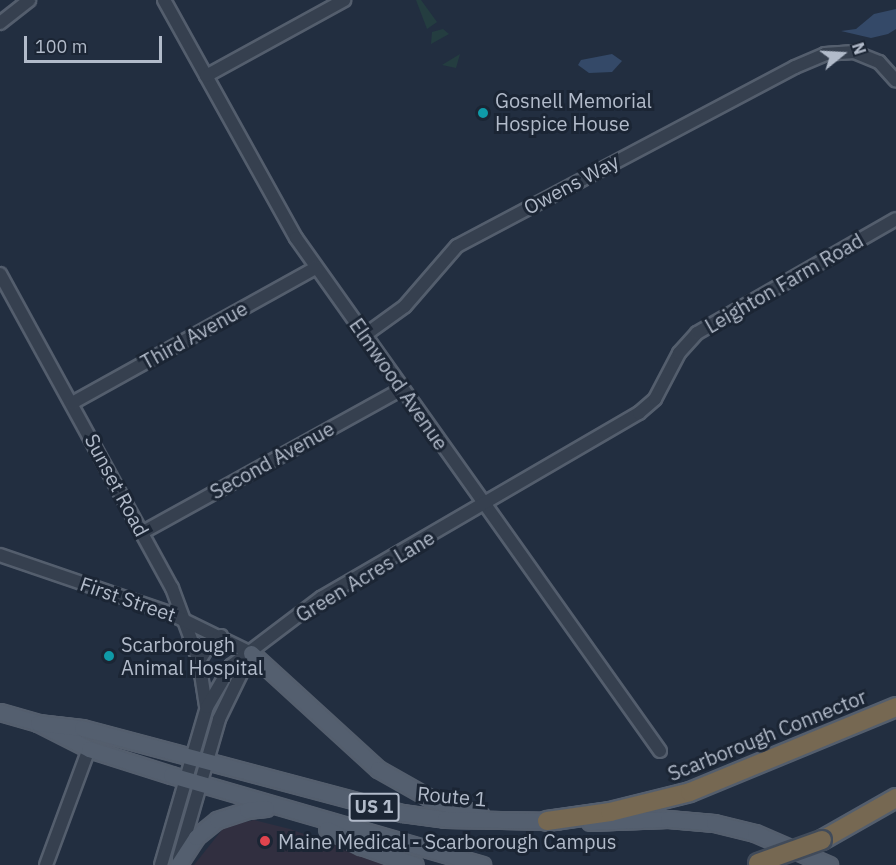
<!DOCTYPE html>
<html>
<head>
<meta charset="utf-8">
<style>
	body { margin:0 }
	#map { position:relative; width:896px; height:865px; overflow:hidden; background:#222e40; font-family:"IBM Plex Sans",sans-serif }
	div>[style] { position:absolute }
	[style*='--x'] { left:calc(var(--x)*1px); top:calc(var(--y)*1px); width:calc(var(--w)*1px); rotate:calc(var(--a)*1deg) }
	.medical>* { inset:0; background:#312f40 }
	.green>* { inset:0; background:#243d40 }
	.water>* { inset:0; background:#344968 }
	.roads { filter:drop-shadow(2px 0 #545e6d) drop-shadow(-2px 0 #545e6d) drop-shadow(0 2px #545e6d) drop-shadow(0 -2px #545e6d) }
	.minor>* { height:12px; margin:-6px; padding:0 6px; transform-origin:6px; border-radius:6px; background:#36404f }
	.major>* { height:15px; margin:-7.5px; padding:0 7.5px; transform-origin:7.5px; border-radius:7.5px; background:#545f6f }
	.highway>* { height:18px; margin:-9px; padding:0 9px; transform-origin:9px; border-radius:9px; background:#766852 }
	.bridges { filter:drop-shadow(2px 0 #414b5a) drop-shadow(-2px 0 #414b5a) drop-shadow(0 2px #414b5a) drop-shadow(0 -2px #414b5a) }
	.highway-bridge>* { height:18px; margin:-9px; padding:0 9px; transform-origin:9px; border-radius:9px; background:#766852 }
	.dots>* { width:16px; height:16px; translate:-50% -50%; box-sizing:border-box; border:3px solid #1b2534; border-radius:50% }
	span { translate:-50% -50%; white-space:nowrap; text-align:center; line-height:1.15; -webkit-text-stroke:6px #1b2534; paint-order:stroke }
	.shield-label span { padding:2px 4px; background:#1b2534; border:2px solid; border-radius:4px; -webkit-text-stroke-width:0 }
	.shield-label { font-size:18px; color:#b2bbca; font-weight:700 }
	.poi-label { font-size:20px; color:#b2bbca }
	.left { translate:0 -50%; text-align:left }
	.street-label { font-size:20px; color:#b2bbca }
	.north { position:absolute; left:812px; top:24px; width:60px; height:60px; -webkit-text-stroke:4px #1b2534; paint-order:stroke; rotate:72deg; font-size:16px; font-weight:700; line-height:24px; text-align:center; color:#b2bbca }
	.north::after { content:''; display:block; margin:auto; width:21px; height:27px; background:#b2bbca; clip-path:polygon(50% 0,100% 100%,50% 72%,0 100%) }
	.scale { position:absolute; left:24px; top:36px; width:138px; height:27px; box-sizing:border-box; border:3px solid #b2bbca; border-top:0; padding-left:8px; font-size:18px; line-height:21px; white-space:nowrap; color:#b2bbca; -webkit-text-stroke:4px #1b2534; paint-order:stroke }
</style>
</head>
<body>
<div id="map">
	<div class="medical">
		<i style="clip-path:polygon(254px 820px,290px 829px,391px 865px,194px 865px,225px 826px)"></i>
	</div>
	<div class="green">
		<i style="clip-path:polygon(416px 0,421px 0,437px 22px,427px 29px)"></i>
		<i style="clip-path:polygon(443px 29px,449px 34px,431px 44px,432px 32px)"></i>
		<i style="clip-path:polygon(460px 54px,456px 68px,442px 65px)"></i>
	</div>
	<div class="water">
		<i style="clip-path:polygon(896px 9px,896px 29px,888px 34px,871px 38px,841px 31px,856px 29px,874px 14px)"></i>
		<i style="clip-path:polygon(612px 54px,622px 61px,612px 72px,589px 73px,578px 65px,581px 60px)"></i>
	</div>
	<div class="roads">
		<div class="minor">
			<i style="--x:164;--y:0;--w:272;--a:61"></i>
			<i style="--x:296;--y:238;--w:629;--a:54.64"></i>
			<i style="--x:0;--y:23;--w:37;--a:-38"></i>
			<i style="--x:206;--y:76;--w:158;--a:-28.8"></i>
			<i style="--x:0;--y:274;--w:358;--a:61.3"></i>
			<i style="--x:172;--y:588;--w:78;--a:69.7"></i>
			<i style="--x:199;--y:661;--w:46;--a:81.2"></i>
			<i style="--x:365;--y:335;--w:49;--a:-35.9"></i>
			<i style="--x:405;--y:306;--w:79;--a:-49.1"></i>
			<i style="--x:457;--y:246;--w:382;--a:-27.9"></i>
			<i style="--x:795;--y:67;--w:33;--a:-23"></i>
			<i style="--x:825;--y:54;--w:29;--a:-4"></i>
			<i style="--x:854;--y:52;--w:27;--a:22"></i>
			<i style="--x:879;--y:62;--w:25;--a:48"></i>
			<i style="--x:72;--y:403;--w:279;--a:-29"></i>
			<i style="--x:143;--y:532;--w:296;--a:-28.9"></i>
			<i style="--x:0;--y:555;--w:179;--a:18.9"></i>
			<i style="--x:169;--y:613;--w:91;--a:26"></i>
			<i style="--x:199;--y:661;--w:19;--a:-58"></i>
			<i style="--x:209;--y:645;--w:15;--a:-37"></i>
			<i style="--x:179;--y:858;--w:145;--a:-73.9"></i>
			<i style="--x:219;--y:719;--w:73;--a:-64.1"></i>
			<i style="--x:46;--y:865;--w:124;--a:-69.7"></i>
			<i style="--x:161;--y:865;--w:165;--a:-73.8"></i>
			<i style="--x:207;--y:707;--w:48;--a:-59.7"></i>
			<i style="--x:231;--y:666;--w:113;--a:-37.1"></i>
			<i style="--x:321;--y:598;--w:368;--a:-30.2"></i>
			<i style="--x:639;--y:413;--w:21;--a:-41"></i>
			<i style="--x:655;--y:399;--w:52;--a:-62.4"></i>
			<i style="--x:679;--y:353;--w:27;--a:-48"></i>
			<i style="--x:697;--y:333;--w:229;--a:-29.8"></i>
		</div>
		<div class="major">
			<i style="--x:251;--y:653;--w:172;--a:42.4"></i>
			<i style="--x:378;--y:769;--w:61;--a:29.5"></i>
			<i style="--x:431;--y:799;--w:52;--a:17.7"></i>
			<i style="--x:0;--y:712;--w:40;--a:16"></i>
			<i style="--x:38;--y:723;--w:57;--a:27"></i>
			<i style="--x:89;--y:749;--w:86;--a:17.6"></i>
			<i style="--x:171;--y:775;--w:324;--a:16.1"></i>
			<i style="--x:38;--y:723;--w:44;--a:6.5"></i>
			<i style="--x:82;--y:728;--w:331;--a:14.9"></i>
			<i style="--x:402;--y:813;--w:43;--a:7.9"></i>
			<i style="--x:445;--y:819;--w:112;--a:1"></i>
			<i style="--x:590;--y:822;--w:78;--a:-2.2"></i>
			<i style="--x:668;--y:819;--w:46;--a:5"></i>
			<i style="--x:714;--y:823;--w:42;--a:13.7"></i>
			<i style="--x:755;--y:833;--w:81;--a:23.4"></i>
			<i style="--x:327;--y:829;--w:38;--a:27"></i>
			<i style="--x:361;--y:846;--w:57;--a:19.4"></i>
			<i style="--x:178;--y:865;--w:33;--a:-57"></i>
			<i style="--x:196;--y:837;--w:27;--a:-39"></i>
			<i style="--x:217;--y:820;--w:32;--a:-18"></i>
			<i style="--x:247;--y:810;--w:19;--a:-6"></i>
		</div>
		<div class="highway">
			<i style="--x:547;--y:821;--w:64;--a:-8.1"></i>
			<i style="--x:610;--y:812;--w:82;--a:-14"></i>
			<i style="--x:690;--y:792;--w:223;--a:-22.4"></i>
			<i style="--x:822;--y:840;--w:85;--a:-29.6"></i>
		</div>
	</div>
	<div class="bridges">
		<div class="highway-bridge">
			<i style="--x:758;--y:863;--w:68;--a:-19.8"></i>
		</div>
	</div>
	<div class="dots">
		<i style="left:483px;top:113px;background:#0f9aa8"></i>
		<i style="left:109px;top:656px;background:#0f9aa8"></i>
		<i style="left:265px;top:841px;background:#e0444e"></i>
	</div>
	<div class="shield-label">
		<span style="left:374px;top:807px">US 1</span>
	</div>
	<div class="poi-label">
		<span class="left" style="left:495px;top:112px">Gosnell Memorial<br>Hospice House</span>
		<span class="left" style="left:121px;top:656px">Scarborough<br>Animal Hospital</span>
		<span class="left" style="left:278px;top:841px">Maine Medical - Scarborough Campus</span>
	</div>
	<div class="street-label">
		<span style="left:571px;top:184px;rotate:-28deg">Owens Way</span>
		<span style="left:784px;top:283px;rotate:-30deg">Leighton Farm Road</span>
		<span style="left:194px;top:335px;rotate:-29deg">Third Avenue</span>
		<span style="left:399px;top:384px;rotate:55deg">Elmwood Avenue</span>
		<span style="left:272px;top:460px;rotate:-29deg">Second Avenue</span>
		<span style="left:117px;top:485px;rotate:62deg">Sunset Road</span>
		<span style="left:365px;top:576px;rotate:-31deg">Green Acres Lane</span>
		<span style="left:128px;top:599px;rotate:19deg">First Street</span>
		<span style="left:767px;top:735px;rotate:-22deg">Scarborough Connector</span>
		<span style="left:452px;top:796px;rotate:5deg">Route 1</span>
	</div>
	<div class="north">N</div>
	<div class="scale">100 m</div>
</div>
</body>
</html>
